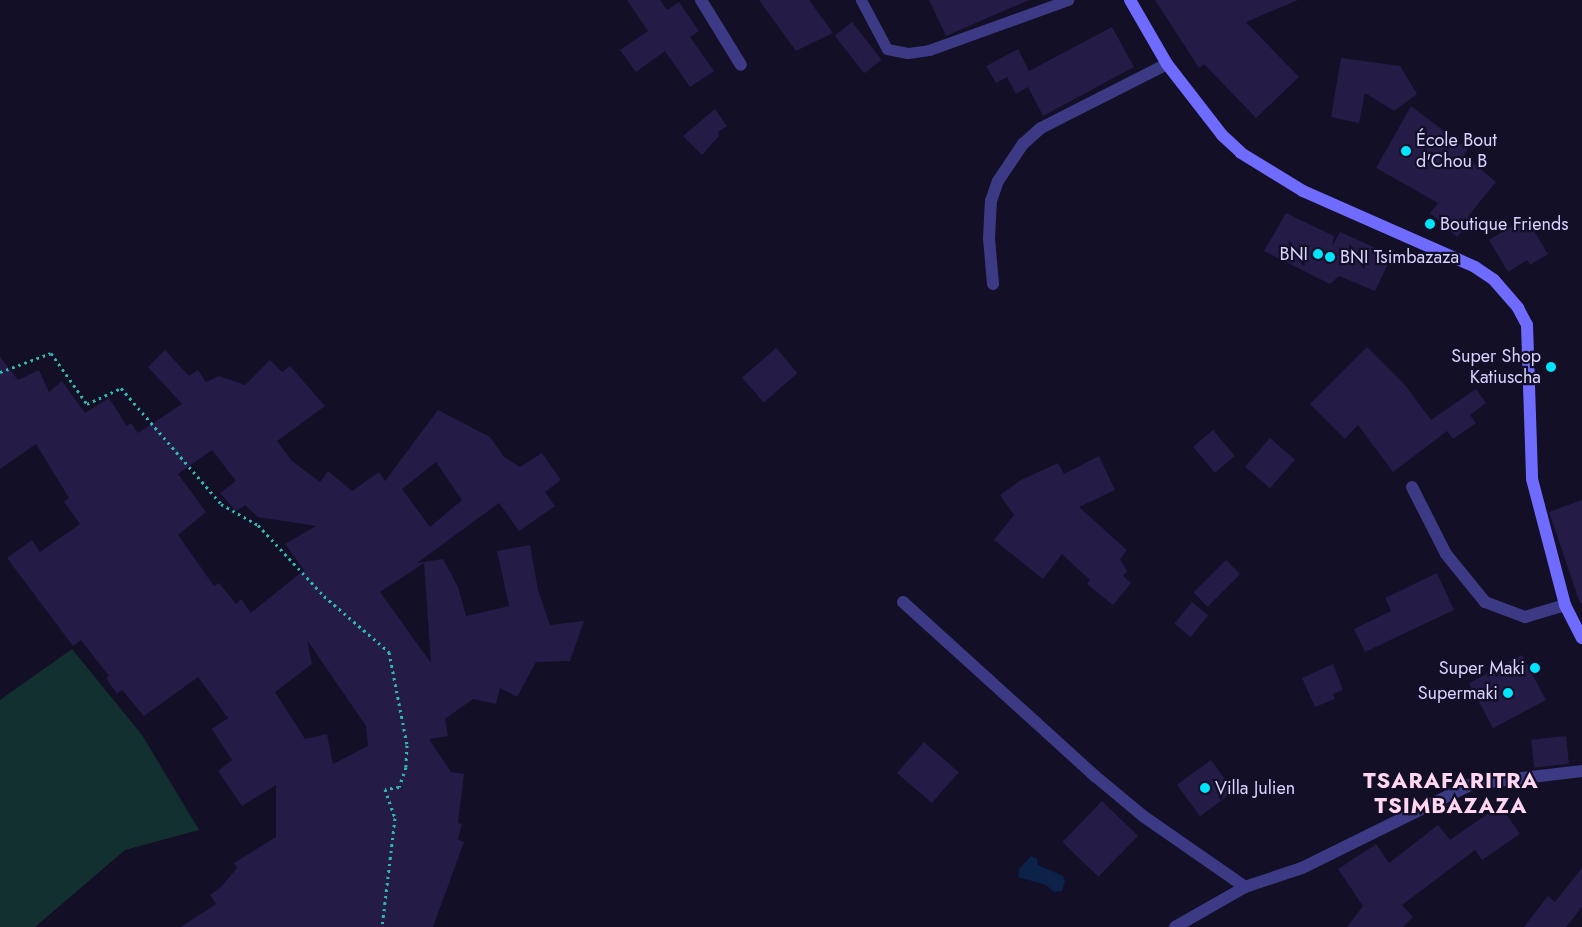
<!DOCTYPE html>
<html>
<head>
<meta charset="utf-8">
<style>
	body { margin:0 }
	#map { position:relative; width:1582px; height:927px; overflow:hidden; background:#130f26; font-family:Jost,sans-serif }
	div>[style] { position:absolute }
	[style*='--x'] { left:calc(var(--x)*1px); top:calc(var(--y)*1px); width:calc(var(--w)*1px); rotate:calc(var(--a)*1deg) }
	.green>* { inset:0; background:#12302f }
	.water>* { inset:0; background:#0c2248 }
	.building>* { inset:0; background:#241b47; transform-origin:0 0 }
	.path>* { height:3px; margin-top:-1.5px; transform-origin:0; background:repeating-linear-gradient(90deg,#2fb8b0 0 2.5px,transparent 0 6.5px) }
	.lane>* { height:11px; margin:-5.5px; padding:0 5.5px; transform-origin:5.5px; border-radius:5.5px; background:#3d3a85 }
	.street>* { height:12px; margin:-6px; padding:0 6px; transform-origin:6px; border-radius:6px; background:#3d3a85 }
	.secondary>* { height:12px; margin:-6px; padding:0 6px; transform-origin:6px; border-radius:6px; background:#6f6bff }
	.dots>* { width:14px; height:14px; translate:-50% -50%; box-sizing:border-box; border:2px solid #130f26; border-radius:50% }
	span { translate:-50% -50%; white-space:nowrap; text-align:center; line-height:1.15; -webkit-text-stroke:4.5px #130f26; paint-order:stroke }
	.poi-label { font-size:18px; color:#d9d4ff }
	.left { translate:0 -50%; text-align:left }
	.right { translate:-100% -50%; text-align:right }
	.district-label { font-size:22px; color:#ffd6f0; font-weight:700; letter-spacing:1px }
</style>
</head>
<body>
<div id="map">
	<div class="green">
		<i style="clip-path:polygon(72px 649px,142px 735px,199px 830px,125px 850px,35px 927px,0 927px,0 700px)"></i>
	</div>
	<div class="water">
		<i style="clip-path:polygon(1031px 856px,1037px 859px,1038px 865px,1063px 876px,1065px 881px,1062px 891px,1054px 892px,1046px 885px,1018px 877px,1019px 869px)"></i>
	</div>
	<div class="building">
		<i style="clip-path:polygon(627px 0,660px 0,667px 10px,679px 2px,699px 31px,690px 37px,714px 71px,690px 87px,665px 51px,636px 72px,620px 50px,648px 31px)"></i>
		<i style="clip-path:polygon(759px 0,809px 0,833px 33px,796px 51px)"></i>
		<i style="clip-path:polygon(929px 0,1029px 0,946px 36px)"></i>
		<i style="clip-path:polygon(1155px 0,1298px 0,1246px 22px,1299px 77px,1256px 118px,1204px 64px,1199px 68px)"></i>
		<i style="left:852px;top:22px;width:48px;height:22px;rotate:52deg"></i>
		<i style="clip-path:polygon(1112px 27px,1134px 67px,1043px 116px,1028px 87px,1016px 94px,1007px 77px,996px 83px,986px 66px,1018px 49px,1029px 71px)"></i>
		<i style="clip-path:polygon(1341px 58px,1400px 66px,1417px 94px,1394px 111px,1365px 93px,1359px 123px,1331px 117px)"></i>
		<i style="clip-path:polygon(1411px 106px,1468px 149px,1464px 155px,1496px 182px,1469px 215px,1473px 219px,1457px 237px,1430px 213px,1438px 203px,1376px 168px)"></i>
		<i style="clip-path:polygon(715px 109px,727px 126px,718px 132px,719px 136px,702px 155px,683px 136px)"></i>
		<i style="clip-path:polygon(1286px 213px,1334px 236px,1332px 247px,1340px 232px,1378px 249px,1389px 262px,1375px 291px,1339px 276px,1330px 284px,1264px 251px)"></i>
		<i style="clip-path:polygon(1526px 218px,1548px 254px,1530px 265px,1527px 260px,1508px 272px,1489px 240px)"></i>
		<i style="clip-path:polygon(1367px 347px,1405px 385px,1431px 420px,1476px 389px,1486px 403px,1470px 415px,1476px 423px,1453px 439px,1447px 431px,1393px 472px,1358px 425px,1345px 439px,1310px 404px)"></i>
		<i style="left:776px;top:348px;width:33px;height:45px;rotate:49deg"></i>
		<i style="clip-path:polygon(evenodd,165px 350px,189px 376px,198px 370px,206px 382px,219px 376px,245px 385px,270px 360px,282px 372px,290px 366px,325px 406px,277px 441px,292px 461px,320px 482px,328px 471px,352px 491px,379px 472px,385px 481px,438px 410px,490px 437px,504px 457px,520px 467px,542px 453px,561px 480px,545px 492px,555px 506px,519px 531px,499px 503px,417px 563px,443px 559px,458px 587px,466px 616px,509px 606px,497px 551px,530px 545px,538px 590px,550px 625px,584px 621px,570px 661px,536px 662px,517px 697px,500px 688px,496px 704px,473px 699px,445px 719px,448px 736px,429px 739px,451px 772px,464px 774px,458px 823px,462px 824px,458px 839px,464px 842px,433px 927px,181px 927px,216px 904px,210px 895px,221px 887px,237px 868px,234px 863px,276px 837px,276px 785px,242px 806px,218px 771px,232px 760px,212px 729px,228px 718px,198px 677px,144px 716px,122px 690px,117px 694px,106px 678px,109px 676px,81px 640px,73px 646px,7px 558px,32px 540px,40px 552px,80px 524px,64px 502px,69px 498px,36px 444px,0 469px,0 357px,18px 380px,39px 370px,49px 392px,62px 381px,85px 413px,109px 398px,127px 426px,131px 423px,138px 433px,182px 404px,148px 367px,165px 350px,212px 450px,236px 481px,220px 493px,236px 511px,245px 505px,258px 517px,316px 526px,285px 544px,304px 570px,251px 613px,241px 599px,236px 604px,219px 583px,214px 586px,178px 535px,206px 512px,178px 474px,212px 450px,165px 350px,436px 462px,462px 500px,430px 527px,402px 489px,436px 462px,165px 350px,424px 563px,431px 663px,380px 592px,424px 563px,165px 350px,307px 640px,366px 726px,368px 746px,333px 764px,327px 734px,305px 739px,275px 692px,312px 664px,307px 640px)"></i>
		<i style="left:1213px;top:430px;width:34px;height:26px;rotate:50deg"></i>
		<i style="left:1270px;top:438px;width:33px;height:38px;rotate:41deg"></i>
		<i style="clip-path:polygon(1099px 456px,1115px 490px,1079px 507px,1127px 550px,1120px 559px,1127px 571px,1123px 576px,1131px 583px,1113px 605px,1087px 584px,1090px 580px,1062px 554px,1043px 579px,994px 540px,1014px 515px,1000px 495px,1021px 480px,1058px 463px,1064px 474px)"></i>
		<i style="clip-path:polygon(1582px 500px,1582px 603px,1580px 603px,1549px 512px)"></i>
		<i style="left:1226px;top:560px;width:20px;height:46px;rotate:45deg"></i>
		<i style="clip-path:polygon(1437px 573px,1454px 610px,1365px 652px,1354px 629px,1391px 611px,1385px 598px)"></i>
		<i style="left:1192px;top:602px;width:21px;height:28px;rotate:39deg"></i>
		<i style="left:1522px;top:655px;width:51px;height:60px;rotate:62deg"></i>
		<i style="clip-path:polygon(1333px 664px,1343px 690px,1333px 694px,1335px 699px,1315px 707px,1302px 678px)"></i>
		<i style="left:1566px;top:736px;width:28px;height:35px;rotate:84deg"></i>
		<i style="left:924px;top:742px;width:46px;height:41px;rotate:41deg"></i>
		<i style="left:1211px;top:760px;width:39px;height:42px;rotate:54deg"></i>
		<i style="left:1102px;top:801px;width:50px;height:57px;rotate:44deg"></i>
		<i style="clip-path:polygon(1500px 805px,1520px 834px,1482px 860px,1475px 850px,1402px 905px,1413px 917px,1403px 927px,1347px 927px,1363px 906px,1338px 869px,1376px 844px,1389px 863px,1438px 825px,1450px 840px)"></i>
		<i style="clip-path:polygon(1582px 868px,1582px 907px,1566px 927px,1524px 927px,1548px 896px,1555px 902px)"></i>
	</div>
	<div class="path">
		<i style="--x:0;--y:372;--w:54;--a:-20.4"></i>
		<i style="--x:51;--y:353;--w:62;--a:54.8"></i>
		<i style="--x:87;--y:404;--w:38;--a:-25"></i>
		<i style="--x:121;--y:388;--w:153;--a:49.2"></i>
		<i style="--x:221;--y:504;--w:43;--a:29.6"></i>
		<i style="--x:258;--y:525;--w:97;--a:47.1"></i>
		<i style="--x:324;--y:596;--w:86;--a:40.7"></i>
		<i style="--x:389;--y:652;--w:95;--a:79"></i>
		<i style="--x:407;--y:745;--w:22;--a:93"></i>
		<i style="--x:406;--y:767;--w:21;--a:109"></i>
		<i style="--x:399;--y:787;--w:14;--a:172"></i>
		<i style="--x:385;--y:789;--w:31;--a:71"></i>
		<i style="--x:395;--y:818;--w:110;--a:96.8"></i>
	</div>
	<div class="lane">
		<i style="--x:861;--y:0;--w:55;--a:62"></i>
		<i style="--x:887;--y:49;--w:21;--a:11"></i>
		<i style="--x:908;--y:53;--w:21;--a:-8"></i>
		<i style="--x:929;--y:50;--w:148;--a:-19.8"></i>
	</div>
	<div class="street">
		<i style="--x:701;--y:0;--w:76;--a:58.4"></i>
		<i style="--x:993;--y:284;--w:46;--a:-95"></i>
		<i style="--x:989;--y:238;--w:37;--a:-87"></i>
		<i style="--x:991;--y:201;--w:21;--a:-71"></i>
		<i style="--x:998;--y:181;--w:45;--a:-56"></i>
		<i style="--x:1023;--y:144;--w:24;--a:-42"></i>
		<i style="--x:1041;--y:128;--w:141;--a:-26.9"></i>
		<i style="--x:1412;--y:487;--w:75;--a:63.1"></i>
		<i style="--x:1446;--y:554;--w:62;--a:50.9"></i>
		<i style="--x:1485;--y:602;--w:43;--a:20.6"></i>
		<i style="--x:1525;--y:617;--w:42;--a:-16.7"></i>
		<i style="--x:903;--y:602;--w:259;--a:42.2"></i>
		<i style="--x:1095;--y:776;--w:62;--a:39.8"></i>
		<i style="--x:1143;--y:816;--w:124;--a:34.8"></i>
		<i style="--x:1175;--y:927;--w:81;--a:-29.7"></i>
		<i style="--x:1245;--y:887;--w:60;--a:-18.4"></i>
		<i style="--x:1302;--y:868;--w:190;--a:-26.3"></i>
		<i style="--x:1472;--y:784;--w:111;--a:-6.7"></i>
	</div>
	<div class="secondary">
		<i style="--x:1130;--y:0;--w:74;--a:60"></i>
		<i style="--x:1167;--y:64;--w:90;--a:52.2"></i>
		<i style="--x:1222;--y:135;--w:26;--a:43"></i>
		<i style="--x:1241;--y:153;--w:73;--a:31.5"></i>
		<i style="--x:1303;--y:191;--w:188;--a:23.8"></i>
		<i style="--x:1475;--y:267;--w:23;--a:34"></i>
		<i style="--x:1494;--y:280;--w:37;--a:49"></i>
		<i style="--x:1518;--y:308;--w:19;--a:62"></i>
		<i style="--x:1527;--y:325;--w:154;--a:88.1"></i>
		<i style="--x:1532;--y:479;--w:130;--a:75.3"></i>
		<i style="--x:1565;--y:605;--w:37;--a:63"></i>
	</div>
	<div class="dots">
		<i style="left:1406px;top:151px;background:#00e5ff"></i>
		<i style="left:1430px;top:224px;background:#00e5ff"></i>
		<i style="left:1318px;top:254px;background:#00e5ff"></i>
		<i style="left:1330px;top:257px;background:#00e5ff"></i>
		<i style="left:1551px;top:367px;background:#00e5ff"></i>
		<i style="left:1535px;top:668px;background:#00e5ff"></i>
		<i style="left:1508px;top:693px;background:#00e5ff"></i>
		<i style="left:1205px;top:788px;background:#00e5ff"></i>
	</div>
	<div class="poi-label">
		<span class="left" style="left:1416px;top:151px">École Bout<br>d'Chou B</span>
		<span class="left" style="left:1440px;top:224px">Boutique Friends</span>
		<span class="right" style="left:1308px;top:254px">BNI</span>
		<span class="left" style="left:1340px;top:257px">BNI Tsimbazaza</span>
		<span class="right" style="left:1541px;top:367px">Super Shop<br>Katiuscha</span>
		<span class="right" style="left:1525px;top:668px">Super Maki</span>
		<span class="right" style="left:1498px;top:693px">Supermaki</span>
		<span class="left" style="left:1215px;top:788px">Villa Julien</span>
	</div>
	<div class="district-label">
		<span style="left:1451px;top:793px">TSARAFARITRA<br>TSIMBAZAZA</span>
	</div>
</div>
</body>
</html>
